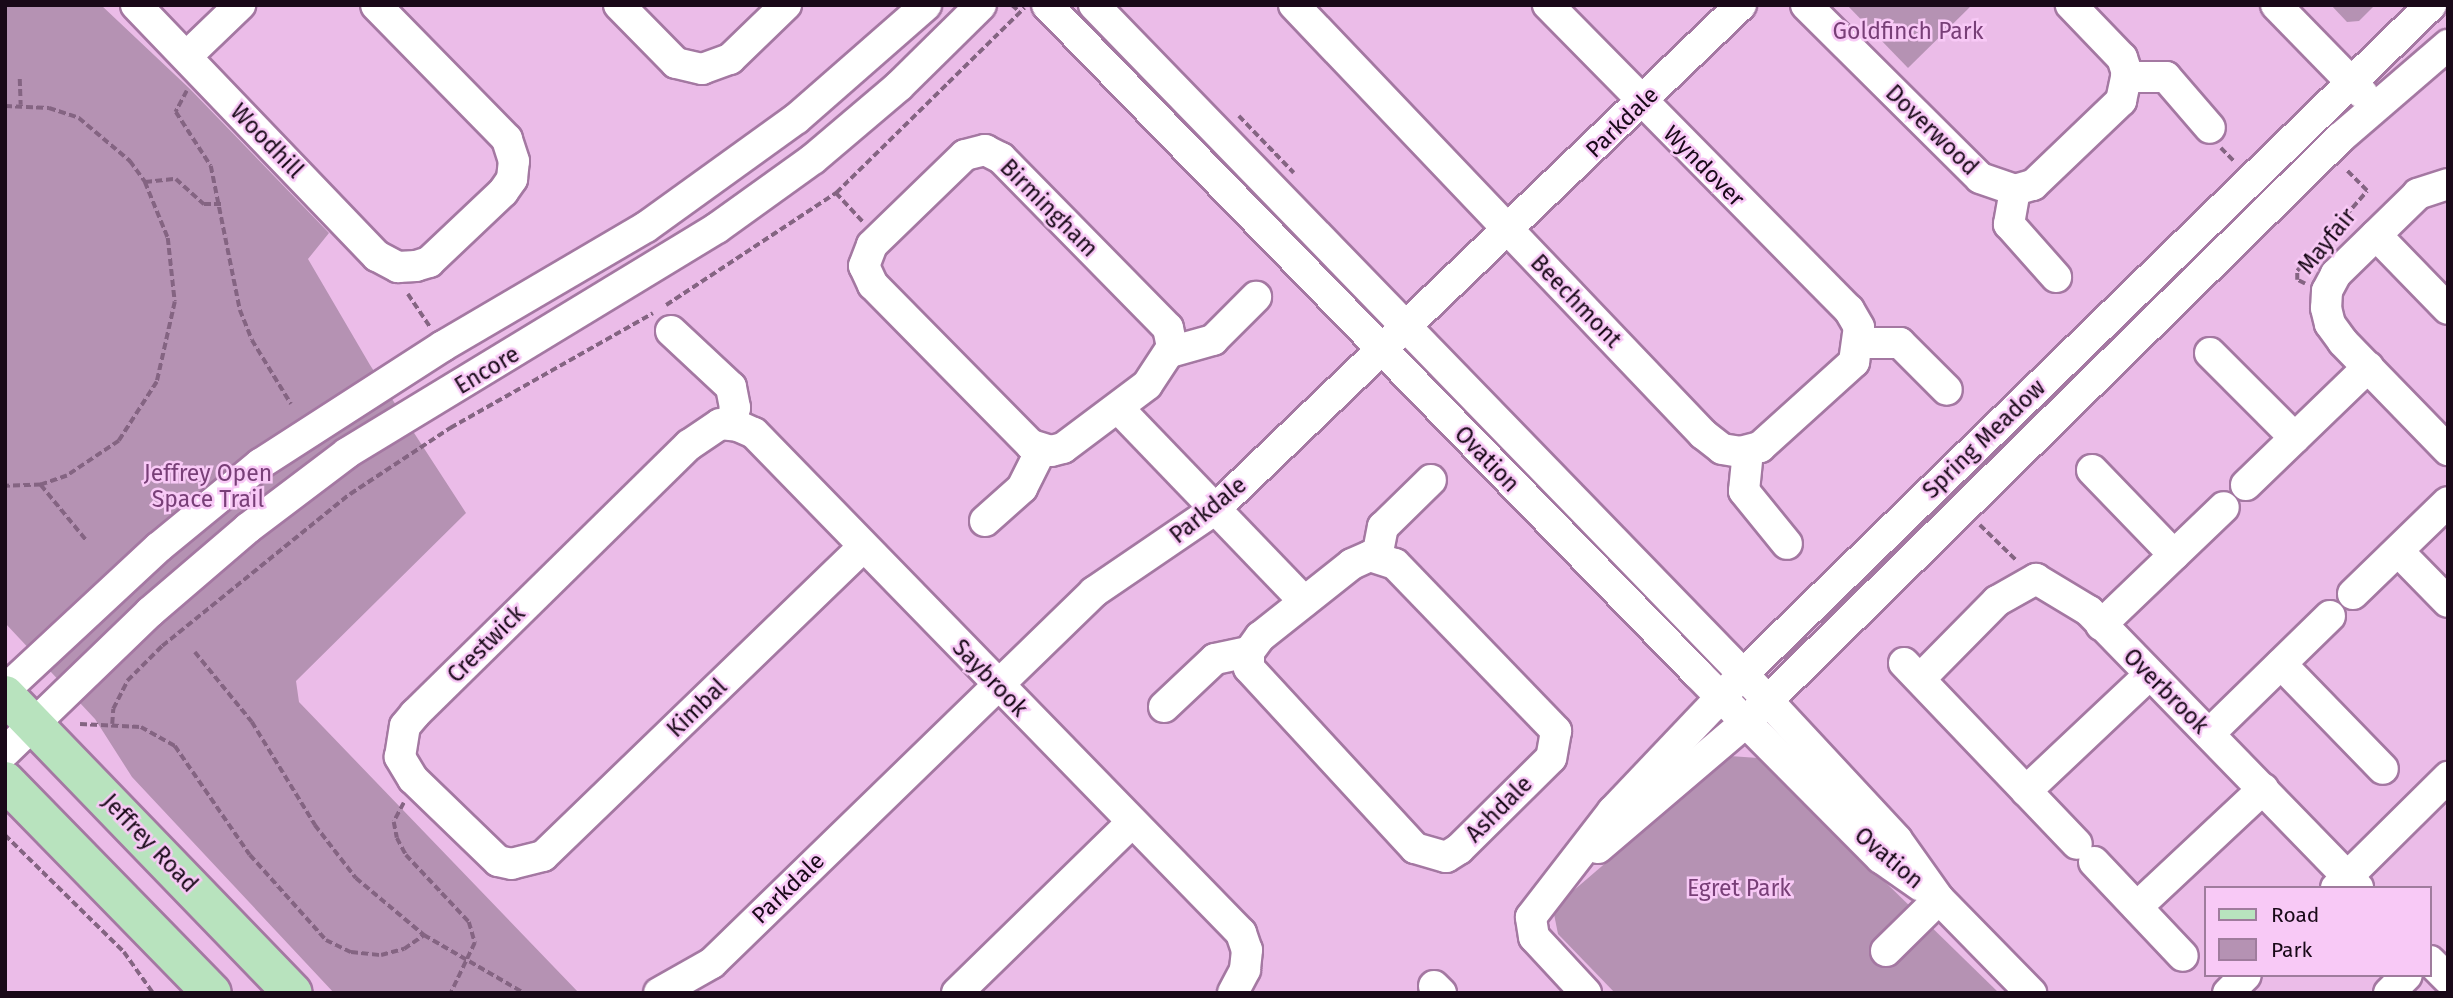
<!DOCTYPE html>
<html>
<head>
<meta charset="utf-8">
<style>
	body { margin:0 }
	#map { position:relative; width:2453px; height:998px; overflow:hidden; background:#ebbce8; font-family:"Fira Sans",sans-serif }
	div>[style] { position:absolute }
	[style*='--x'] { left:calc(var(--x)*1px); top:calc(var(--y)*1px); width:calc(var(--w)*1px); rotate:calc(var(--a)*1deg) }
	.green>* { inset:0; background:#b592b3 }
	.path>* { height:3.5px; margin-top:-1.75px; transform-origin:0; background:repeating-linear-gradient(90deg,#846482 0 7px,transparent 0 10.5px) }
	.roads { filter:drop-shadow(2px 0 #a478a2) drop-shadow(-2px 0 #a478a2) drop-shadow(0 2px #a478a2) drop-shadow(0 -2px #a478a2) }
	.minor>* { height:30px; margin:-15px; padding:0 15px; transform-origin:15px; border-radius:15px; background:#fff }
	.major>* { height:38px; margin:-19px; padding:0 19px; transform-origin:19px; border-radius:19px; background:#b8e3be }
	span { translate:-50% -50%; white-space:nowrap; text-align:center; line-height:1.15; -webkit-text-stroke:5px #f8c9f6; paint-order:stroke }
	.park-label { font-size:23px; color:#783f77 }
	.street-label { font-size:23px; color:#190918 }
	.frame { position:absolute; inset:0; border:7px solid #190918; pointer-events:none }
	.legend { position:absolute; left:2204px; top:886px; width:228px; height:91px; box-sizing:border-box; background:#f8c9f6; border:2px solid #9f7c9d; margin:0; padding:9px 12px; list-style:none; font-size:21px; color:#190918 }
	.legend li { display:flex; align-items:center; gap:14px; height:35px }
	.legend b { width:35px; border:2px solid #9f7c9d }
</style>
</head>
<body>
<div id="map">
	<div class="green">
		<i style="clip-path:polygon(5px 5px,101px 5px,190px 89px,329px 233px,308px 259px,370px 365px,466px 513px,296px 681px,299px 702px,579px 993px,334px 993px,132px 777px,95px 719px,5px 623px)"></i>
		<i style="clip-path:polygon(1847px 5px,1972px 5px,1908px 68px)"></i>
		<i style="clip-path:polygon(2331px 5px,2375px 5px,2359px 21px,2347px 22px)"></i>
		<i style="clip-path:polygon(1730px 756px,1758px 758px,1999px 993px,1615px 993px,1558px 934px,1554px 914px,1559px 903px)"></i>
	</div>
	<div class="path">
		<i style="--x:1012;--y:5;--w:11;--a:41"></i>
		<i style="--x:20;--y:79;--w:26;--a:88"></i>
		<i style="--x:187;--y:91;--w:24;--a:118"></i>
		<i style="--x:176;--y:112;--w:64;--a:57.1"></i>
		<i style="--x:211;--y:166;--w:147;--a:78.6"></i>
		<i style="--x:240;--y:310;--w:32;--a:68"></i>
		<i style="--x:252;--y:340;--w:75;--a:58.6"></i>
		<i style="--x:5;--y:106;--w:44;--a:2.6"></i>
		<i style="--x:49;--y:108;--w:32;--a:18"></i>
		<i style="--x:79;--y:118;--w:67;--a:40.1"></i>
		<i style="--x:130;--y:161;--w:26;--a:54"></i>
		<i style="--x:145;--y:182;--w:61;--a:67.7"></i>
		<i style="--x:168;--y:238;--w:64;--a:83.8"></i>
		<i style="--x:175;--y:302;--w:82;--a:102.7"></i>
		<i style="--x:157;--y:382;--w:70;--a:122.8"></i>
		<i style="--x:119;--y:441;--w:63;--a:146.1"></i>
		<i style="--x:67;--y:476;--w:28;--a:161"></i>
		<i style="--x:41;--y:485;--w:36;--a:178"></i>
		<i style="--x:1239;--y:116;--w:79;--a:46"></i>
		<i style="--x:2221;--y:148;--w:20;--a:45"></i>
		<i style="--x:145;--y:182;--w:31;--a:-6"></i>
		<i style="--x:176;--y:179;--w:38;--a:42"></i>
		<i style="--x:204;--y:204;--w:18;--a:0"></i>
		<i style="--x:836;--y:193;--w:40;--a:47"></i>
		<i style="--x:2305;--y:284;--w:9;--a:-153"></i>
		<i style="--x:2297;--y:280;--w:9;--a:-90"></i>
		<i style="--x:2297;--y:271;--w:106;--a:-48.8"></i>
		<i style="--x:2367;--y:191;--w:31;--a:-135"></i>
		<i style="--x:408;--y:294;--w:40;--a:56"></i>
		<i style="--x:666;--y:305;--w:204;--a:-33.4"></i>
		<i style="--x:836;--y:193;--w:264;--a:-44.5"></i>
		<i style="--x:41;--y:485;--w:71;--a:50.7"></i>
		<i style="--x:1980;--y:525;--w:52;--a:44.2"></i>
		<i style="--x:195;--y:652;--w:90;--a:50.8"></i>
		<i style="--x:252;--y:722;--w:121;--a:58.5"></i>
		<i style="--x:315;--y:825;--w:67;--a:52.3"></i>
		<i style="--x:356;--y:878;--w:89;--a:40"></i>
		<i style="--x:424;--y:935;--w:116;--a:30.1"></i>
		<i style="--x:80;--y:724;--w:61;--a:2.8"></i>
		<i style="--x:141;--y:727;--w:39;--a:29"></i>
		<i style="--x:175;--y:746;--w:132;--a:55.5"></i>
		<i style="--x:250;--y:855;--w:114;--a:48.2"></i>
		<i style="--x:326;--y:940;--w:28;--a:26"></i>
		<i style="--x:351;--y:952;--w:30;--a:6"></i>
		<i style="--x:381;--y:955;--w:24;--a:-15"></i>
		<i style="--x:404;--y:949;--w:24;--a:-35"></i>
		<i style="--x:112;--y:724;--w:15;--a:-86"></i>
		<i style="--x:113;--y:709;--w:31;--a:-63"></i>
		<i style="--x:127;--y:681;--w:49;--a:-45"></i>
		<i style="--x:162;--y:646;--w:242;--a:-39"></i>
		<i style="--x:350;--y:494;--w:120;--a:-33.4"></i>
		<i style="--x:450;--y:428;--w:233;--a:-29.5"></i>
		<i style="--x:404;--y:803;--w:21;--a:118"></i>
		<i style="--x:394;--y:822;--w:16;--a:79"></i>
		<i style="--x:397;--y:838;--w:19;--a:62"></i>
		<i style="--x:406;--y:855;--w:92;--a:46.8"></i>
		<i style="--x:469;--y:922;--w:22;--a:74"></i>
		<i style="--x:475;--y:943;--w:55;--a:115.6"></i>
		<i style="--x:5;--y:835;--w:167;--a:44.5"></i>
		<i style="--x:124;--y:952;--w:50;--a:54.7"></i>
	</div>
	<div class="roads">
		<div class="minor">
			<i style="--x:136;--y:5;--w:348;--a:46.2"></i>
			<i style="--x:377;--y:256;--w:24;--a:28"></i>
			<i style="--x:398;--y:267;--w:18;--a:-3"></i>
			<i style="--x:416;--y:266;--w:14;--a:-17"></i>
			<i style="--x:429;--y:262;--w:102;--a:-43.4"></i>
			<i style="--x:503;--y:192;--w:16;--a:-55"></i>
			<i style="--x:512;--y:179;--w:18;--a:-84"></i>
			<i style="--x:514;--y:161;--w:23;--a:-108"></i>
			<i style="--x:507;--y:139;--w:187;--a:-134.4"></i>
			<i style="--x:619;--y:5;--w:81;--a:45.5"></i>
			<i style="--x:676;--y:63;--w:27;--a:13"></i>
			<i style="--x:702;--y:69;--w:30;--a:-20"></i>
			<i style="--x:730;--y:59;--w:78;--a:-44"></i>
			<i style="--x:1047;--y:5;--w:933;--a:45.78"></i>
			<i style="--x:1698;--y:674;--w:260;--a:45.2"></i>
			<i style="--x:1881;--y:858;--w:49;--a:35"></i>
			<i style="--x:1094;--y:5;--w:932;--a:45.87"></i>
			<i style="--x:1743;--y:674;--w:226;--a:47.1"></i>
			<i style="--x:1897;--y:840;--w:72;--a:54.6"></i>
			<i style="--x:1939;--y:899;--w:132;--a:45.6"></i>
			<i style="--x:1294;--y:5;--w:593;--a:46.37"></i>
			<i style="--x:1703;--y:434;--w:24;--a:38"></i>
			<i style="--x:1722;--y:449;--w:18;--a:9"></i>
			<i style="--x:1740;--y:452;--w:21;--a:-14"></i>
			<i style="--x:1760;--y:447;--w:127;--a:-42.1"></i>
			<i style="--x:1854;--y:362;--w:35;--a:-82"></i>
			<i style="--x:1859;--y:327;--w:20;--a:-120"></i>
			<i style="--x:1849;--y:310;--w:429;--a:-134.6"></i>
			<i style="--x:1806;--y:5;--w:245;--a:44.8"></i>
			<i style="--x:1980;--y:178;--w:37;--a:19"></i>
			<i style="--x:2015;--y:190;--w:19;--a:-16"></i>
			<i style="--x:2033;--y:185;--w:122;--a:-43.7"></i>
			<i style="--x:2121;--y:101;--w:29;--a:-78"></i>
			<i style="--x:2127;--y:73;--w:16;--a:-108"></i>
			<i style="--x:2122;--y:58;--w:74;--a:-133.9"></i>
			<i style="--x:2276;--y:5;--w:124;--a:45.7"></i>
			<i style="--x:187;--y:56;--w:74;--a:-43.9"></i>
			<i style="--x:2126;--y:77;--w:40;--a:0"></i>
			<i style="--x:2166;--y:77;--w:67;--a:49.2"></i>
			<i style="--x:985;--y:150;--w:18;--a:27"></i>
			<i style="--x:1001;--y:158;--w:238;--a:45.5"></i>
			<i style="--x:1168;--y:328;--w:19;--a:78"></i>
			<i style="--x:1172;--y:347;--w:45;--a:123.3"></i>
			<i style="--x:1147;--y:385;--w:105;--a:143.1"></i>
			<i style="--x:1063;--y:448;--w:12;--a:166"></i>
			<i style="--x:1051;--y:451;--w:21;--a:-163"></i>
			<i style="--x:1031;--y:445;--w:225;--a:-134.6"></i>
			<i style="--x:873;--y:285;--w:21;--a:-115"></i>
			<i style="--x:864;--y:266;--w:22;--a:-69"></i>
			<i style="--x:872;--y:245;--w:129;--a:-44.1"></i>
			<i style="--x:965;--y:155;--w:21;--a:-14"></i>
			<i style="--x:2448;--y:184;--w:32;--a:162"></i>
			<i style="--x:2418;--y:194;--w:115;--a:135.7"></i>
			<i style="--x:2336;--y:274;--w:19;--a:118"></i>
			<i style="--x:2327;--y:291;--w:17;--a:93"></i>
			<i style="--x:2326;--y:308;--w:16;--a:76"></i>
			<i style="--x:2330;--y:324;--w:22;--a:54"></i>
			<i style="--x:2343;--y:342;--w:151;--a:45.8"></i>
			<i style="--x:2015;--y:190;--w:35;--a:100"></i>
			<i style="--x:2009;--y:224;--w:71;--a:48.4"></i>
			<i style="--x:2376;--y:235;--w:103;--a:45.8"></i>
			<i style="--x:671;--y:331;--w:82;--a:43"></i>
			<i style="--x:731;--y:387;--w:21;--a:79"></i>
			<i style="--x:735;--y:408;--w:17;--a:103"></i>
			<i style="--x:1861;--y:343;--w:39;--a:0"></i>
			<i style="--x:1900;--y:343;--w:66;--a:45"></i>
			<i style="--x:1170;--y:352;--w:45;--a:-15.6"></i>
			<i style="--x:1213;--y:340;--w:61;--a:-45"></i>
			<i style="--x:2210;--y:353;--w:120;--a:45"></i>
			<i style="--x:1119;--y:409;--w:267;--a:46.1"></i>
			<i style="--x:1748;--y:451;--w:40;--a:95.7"></i>
			<i style="--x:1744;--y:491;--w:68;--a:50.9"></i>
			<i style="--x:2092;--y:470;--w:118;--a:46"></i>
			<i style="--x:2246;--y:485;--w:170;--a:-44"></i>
			<i style="--x:985;--y:521;--w:50;--a:-41.7"></i>
			<i style="--x:1022;--y:488;--w:42;--a:-63.4"></i>
			<i style="--x:862;--y:548;--w:443;--a:136"></i>
			<i style="--x:543;--y:856;--w:32;--a:166"></i>
			<i style="--x:512;--y:864;--w:14;--a:-168"></i>
			<i style="--x:498;--y:861;--w:118;--a:-136"></i>
			<i style="--x:413;--y:779;--w:26;--a:-121"></i>
			<i style="--x:400;--y:757;--w:31;--a:-81"></i>
			<i style="--x:405;--y:726;--w:16;--a:-50"></i>
			<i style="--x:415;--y:714;--w:384;--a:-44.5"></i>
			<i style="--x:689;--y:445;--w:37;--a:-34"></i>
			<i style="--x:720;--y:424;--w:18;--a:6"></i>
			<i style="--x:738;--y:426;--w:17;--a:24"></i>
			<i style="--x:754;--y:433;--w:698;--a:45.75"></i>
			<i style="--x:1241;--y:933;--w:18;--a:71"></i>
			<i style="--x:1247;--y:950;--w:20;--a:96"></i>
			<i style="--x:1245;--y:970;--w:26;--a:118"></i>
			<i style="--x:2398;--y:551;--w:71;--a:45.6"></i>
			<i style="--x:1370;--y:556;--w:26;--a:18"></i>
			<i style="--x:1395;--y:564;--w:232;--a:46"></i>
			<i style="--x:1556;--y:731;--w:27;--a:100"></i>
			<i style="--x:1551;--y:758;--w:129;--a:135.3"></i>
			<i style="--x:1459;--y:849;--w:15;--a:148"></i>
			<i style="--x:1446;--y:857;--w:32;--a:-164"></i>
			<i style="--x:1415;--y:848;--w:245;--a:-132.7"></i>
			<i style="--x:1249;--y:668;--w:16;--a:-90"></i>
			<i style="--x:1249;--y:652;--w:19;--a:-54"></i>
			<i style="--x:1260;--y:637;--w:117;--a:-38.4"></i>
			<i style="--x:1352;--y:564;--w:20;--a:-24"></i>
			<i style="--x:1377;--y:557;--w:31;--a:-79"></i>
			<i style="--x:1383;--y:527;--w:67;--a:-44.4"></i>
			<i style="--x:2353;--y:594;--w:132;--a:-44.1"></i>
			<i style="--x:2101;--y:625;--w:170;--a:-43.8"></i>
			<i style="--x:1904;--y:663;--w:250;--a:46.3"></i>
			<i style="--x:2281;--y:664;--w:146;--a:45.8"></i>
			<i style="--x:1920;--y:679;--w:110;--a:-45.4"></i>
			<i style="--x:1997;--y:601;--w:45;--a:-29.4"></i>
			<i style="--x:2036;--y:579;--w:62;--a:31.1"></i>
			<i style="--x:2089;--y:611;--w:386;--a:45.8"></i>
			<i style="--x:5;--y:690;--w:210;--a:-42.9"></i>
			<i style="--x:159;--y:547;--w:131;--a:-39.4"></i>
			<i style="--x:260;--y:464;--w:218;--a:-32.8"></i>
			<i style="--x:443;--y:346;--w:235;--a:-30.4"></i>
			<i style="--x:646;--y:227;--w:185;--a:-35.8"></i>
			<i style="--x:796;--y:119;--w:173;--a:-41.2"></i>
			<i style="--x:1164;--y:707;--w:70;--a:-43.3"></i>
			<i style="--x:1215;--y:659;--w:35;--a:-12"></i>
			<i style="--x:2209;--y:734;--w:169;--a:-44.3"></i>
			<i style="--x:5;--y:752;--w:202;--a:-44"></i>
			<i style="--x:150;--y:612;--w:129;--a:-40.6"></i>
			<i style="--x:248;--y:528;--w:124;--a:-37.1"></i>
			<i style="--x:347;--y:453;--w:433;--a:-31.3"></i>
			<i style="--x:717;--y:228;--w:118;--a:-35.7"></i>
			<i style="--x:813;--y:159;--w:113;--a:-40.3"></i>
			<i style="--x:899;--y:86;--w:115;--a:-44.6"></i>
			<i style="--x:2026;--y:791;--w:170;--a:-43.3"></i>
			<i style="--x:1598;--y:848;--w:194;--a:-40.4"></i>
			<i style="--x:1746;--y:722;--w:833;--a:-44.51"></i>
			<i style="--x:2340;--y:138;--w:143;--a:-40.7"></i>
			<i style="--x:2094;--y:862;--w:129;--a:46.6"></i>
			<i style="--x:2336;--y:888;--w:158;--a:-44.7"></i>
			<i style="--x:2137;--y:907;--w:173;--a:-43.1"></i>
			<i style="--x:1886;--y:951;--w:74;--a:-44.5"></i>
			<i style="--x:2430;--y:961;--w:25;--a:45"></i>
			<i style="--x:1434;--y:986;--w:10;--a:45"></i>
			<i style="--x:659;--y:993;--w:61;--a:-29.5"></i>
			<i style="--x:712;--y:963;--w:533;--a:-44.16"></i>
			<i style="--x:1094;--y:592;--w:145;--a:-34.3"></i>
			<i style="--x:1214;--y:510;--w:730;--a:-43.78"></i>
			<i style="--x:957;--y:993;--w:242;--a:-44.3"></i>
			<i style="--x:1586;--y:993;--w:76;--a:-132.9"></i>
			<i style="--x:1534;--y:937;--w:20;--a:-99"></i>
			<i style="--x:1531;--y:917;--w:134;--a:-52.3"></i>
			<i style="--x:1613;--y:811;--w:189;--a:-46.5"></i>
			<i style="--x:1743;--y:674;--w:960;--a:-44.2"></i>
			<i style="--x:2228;--y:993;--w:25;--a:-45"></i>
			<i style="--x:2389;--y:993;--w:25;--a:-45"></i>
		</div>
		<div class="major">
			<i style="--x:5;--y:695;--w:414;--a:46"></i>
			<i style="--x:5;--y:781;--w:296;--a:45.7"></i>
		</div>
	</div>
	<div class="park-label">
		<span style="left:1908px;top:31px">Goldfinch Park</span>
		<span style="left:208px;top:486px">Jeffrey Open<br>Space Trail</span>
		<span style="left:1739px;top:888px">Egret Park</span>
	</div>
	<div class="street-label">
		<span style="left:1622px;top:122px;rotate:-44deg">Parkdale</span>
		<span style="left:1932px;top:130px;rotate:44deg">Doverwood</span>
		<span style="left:267px;top:141px;rotate:46deg">Woodhill</span>
		<span style="left:1704px;top:166px;rotate:45deg">Wyndover</span>
		<span style="left:1049px;top:208px;rotate:45deg">Birmingham</span>
		<span style="left:2327px;top:241px;rotate:-51deg">Mayfair</span>
		<span style="left:1576px;top:301px;rotate:46deg">Beechmont</span>
		<span style="left:487px;top:370px;rotate:-31deg">Encore</span>
		<span style="left:1984px;top:439px;rotate:-44deg">Spring Meadow</span>
		<span style="left:1487px;top:459px;rotate:46deg">Ovation</span>
		<span style="left:1208px;top:510px;rotate:-39deg">Parkdale</span>
		<span style="left:486px;top:644px;rotate:-45deg">Crestwick</span>
		<span style="left:990px;top:678px;rotate:46deg">Saybrook</span>
		<span style="left:2166px;top:691px;rotate:45deg">Overbrook</span>
		<span style="left:697px;top:708px;rotate:-44deg">Kimbal</span>
		<span style="left:1499px;top:809px;rotate:-45deg">Ashdale</span>
		<span style="left:150px;top:843px;rotate:46deg">Jeffrey Road</span>
		<span style="left:1889px;top:858px;rotate:40deg">Ovation</span>
		<span style="left:788px;top:888px;rotate:-44deg">Parkdale</span>
	</div>
	<div class="frame"></div>
	<ul class="legend">
	<li><b style="height:9px;background:#b8e3be"></b>Road</li>
	<li><b style="height:19px;background:#b592b3"></b>Park</li>
	</ul>
</div>
</body>
</html>
